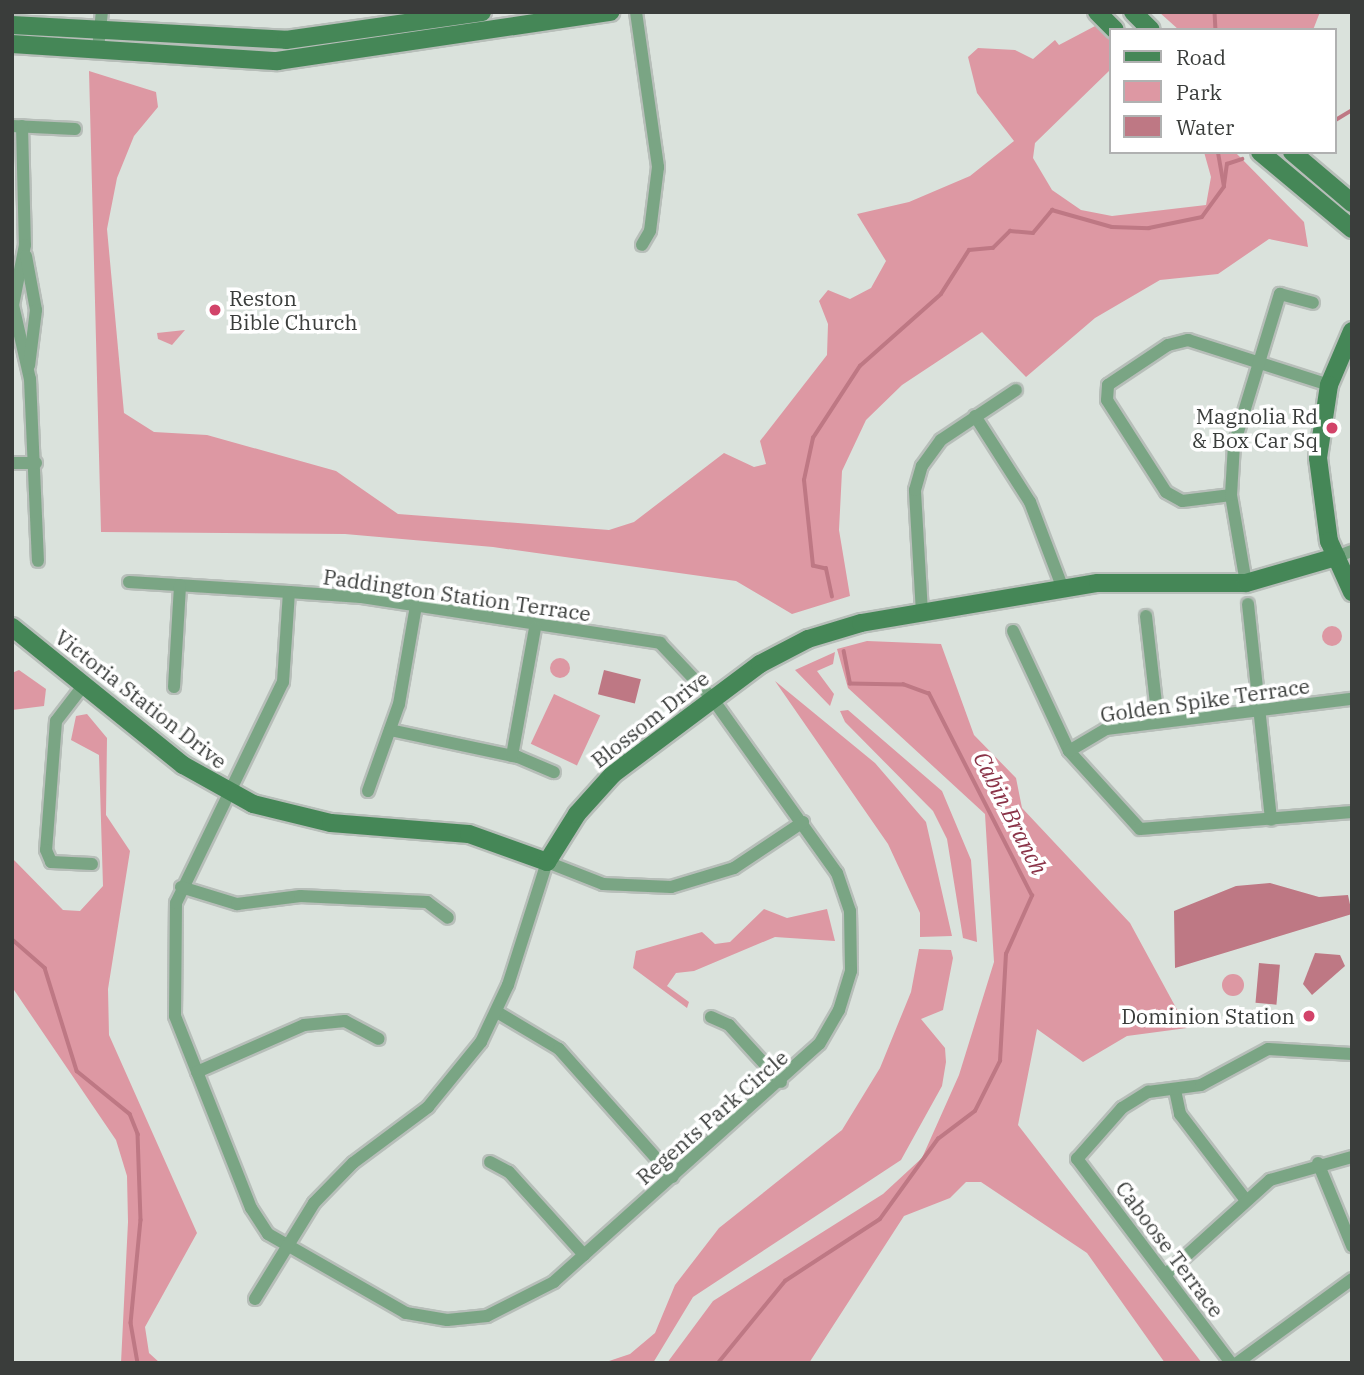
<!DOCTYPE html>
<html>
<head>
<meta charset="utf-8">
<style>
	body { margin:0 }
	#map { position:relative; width:1364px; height:1375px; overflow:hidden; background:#dae2dc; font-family:"IBM Plex Serif",serif }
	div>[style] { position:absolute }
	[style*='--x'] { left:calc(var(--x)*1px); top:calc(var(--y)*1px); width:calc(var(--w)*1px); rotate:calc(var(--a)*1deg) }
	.green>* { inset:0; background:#dd98a3; transform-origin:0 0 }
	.round { border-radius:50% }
	.water>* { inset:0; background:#be7884; transform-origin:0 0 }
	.stream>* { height:3.5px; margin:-1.75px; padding:0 1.75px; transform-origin:1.75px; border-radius:1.75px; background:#be7884 }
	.roads { filter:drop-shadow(2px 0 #b7beb9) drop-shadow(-2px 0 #b7beb9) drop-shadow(0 2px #b7beb9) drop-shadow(0 -2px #b7beb9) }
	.street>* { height:12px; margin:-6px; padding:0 6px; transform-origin:6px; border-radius:6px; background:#7aa584 }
	.secondary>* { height:18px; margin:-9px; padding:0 9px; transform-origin:9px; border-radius:9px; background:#458757 }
	.dots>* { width:19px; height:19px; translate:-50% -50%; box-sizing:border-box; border:4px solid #fff; border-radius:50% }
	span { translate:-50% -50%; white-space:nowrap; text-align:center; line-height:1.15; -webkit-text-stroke:7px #fff; paint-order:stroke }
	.poi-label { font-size:21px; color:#3a3d3b }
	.left { translate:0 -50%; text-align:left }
	.right { translate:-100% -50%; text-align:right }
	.street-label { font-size:21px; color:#3a3d3b }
	.water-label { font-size:23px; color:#8a3348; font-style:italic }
	.frame { position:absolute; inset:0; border:14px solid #3a3d3b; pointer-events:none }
	.legend { position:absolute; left:1109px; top:28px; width:228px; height:126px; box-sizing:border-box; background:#fff; border:2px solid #b0b1b1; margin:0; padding:9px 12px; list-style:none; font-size:21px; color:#3a3d3b }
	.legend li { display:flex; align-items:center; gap:14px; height:35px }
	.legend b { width:35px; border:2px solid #b0b1b1 }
</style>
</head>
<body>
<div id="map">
	<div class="green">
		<i style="clip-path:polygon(1159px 12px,1320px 12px,1313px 30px,1179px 30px)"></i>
		<i style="clip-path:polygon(1097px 25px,1110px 38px,1110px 70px,1035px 143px,1033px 158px,1052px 190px,1081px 210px,1112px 216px,1206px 205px,1211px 177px,1204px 152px,1235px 152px,1304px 222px,1308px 247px,1269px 239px,1218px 274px,1160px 280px,1095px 318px,1026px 377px,982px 332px,902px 385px,866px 420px,842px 471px,839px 530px,850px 596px,792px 614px,736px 581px,493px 547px,345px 534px,101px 532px,89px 71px,156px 92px,158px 107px,134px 136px,117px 178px,107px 229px,124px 413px,154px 432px,207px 435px,336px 471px,398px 514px,609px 530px,634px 522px,724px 453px,754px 467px,766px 464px,760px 441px,827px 355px,828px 324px,819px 301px,828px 290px,850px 299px,871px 288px,886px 261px,857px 214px,909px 202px,970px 176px,1014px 141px,977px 93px,968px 57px,978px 48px,1015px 50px,1033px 59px,1055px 40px,1059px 45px)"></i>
		<i style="clip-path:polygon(185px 330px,172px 345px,158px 339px,157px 333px)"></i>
		<i class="round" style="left:1322px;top:626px;width:20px;height:20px"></i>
		<i style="clip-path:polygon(867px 641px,941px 644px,974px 735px,1016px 778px,1022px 808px,1130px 923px,1187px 1028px,1127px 1036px,1083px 1062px,1037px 1029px,1018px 1125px,1202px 1363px,1165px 1363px,1087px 1253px,981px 1182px,966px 1182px,950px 1198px,904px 1216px,809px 1363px,667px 1363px,713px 1301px,883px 1194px,922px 1158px,959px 1075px,994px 962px,985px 814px,848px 688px,837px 649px)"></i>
		<i style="clip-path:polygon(835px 652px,833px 664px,817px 671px,834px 694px,830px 706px,795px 670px)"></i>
		<i class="round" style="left:550px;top:658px;width:20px;height:20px"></i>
		<i style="clip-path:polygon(19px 670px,46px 689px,44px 706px,12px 710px,12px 673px)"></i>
		<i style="clip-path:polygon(775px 681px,875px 763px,926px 822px,952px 936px,920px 937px,920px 913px,888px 844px)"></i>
		<i style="left:554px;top:694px;width:51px;height:55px;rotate:25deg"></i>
		<i style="clip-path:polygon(848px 710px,942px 791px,971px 860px,977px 942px,963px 938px,947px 839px,933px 811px,845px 722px,840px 711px)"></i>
		<i style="clip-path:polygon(87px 714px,107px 738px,106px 815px,130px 851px,108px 989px,109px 1035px,197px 1233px,145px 1327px,149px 1353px,160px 1363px,121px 1363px,128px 1222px,127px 1176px,116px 1140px,12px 987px,12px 858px,63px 910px,80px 911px,103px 886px,99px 755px,71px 740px,76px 716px)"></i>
		<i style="clip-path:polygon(764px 909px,787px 918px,827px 909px,835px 941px,775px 937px,694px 971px,676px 973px,667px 986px,689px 1002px,687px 1008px,633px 968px,636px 951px,650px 947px,702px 932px,715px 944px,730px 942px)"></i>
		<i style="clip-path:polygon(919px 949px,951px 950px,953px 958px,943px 1010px,921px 1019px,945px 1048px,946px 1062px,942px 1086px,901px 1160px,693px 1297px,653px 1363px,603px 1363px,630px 1354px,655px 1333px,675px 1285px,719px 1228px,842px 1130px,880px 1068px,911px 992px)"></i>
		<i class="round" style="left:1222px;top:974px;width:22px;height:22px"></i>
	</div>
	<div class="water">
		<i style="left:604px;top:670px;width:38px;height:25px;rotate:14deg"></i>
		<i style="clip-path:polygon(1270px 883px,1319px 897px,1348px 895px,1352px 914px,1175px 968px,1174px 911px,1236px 886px)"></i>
		<i style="clip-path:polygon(1315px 953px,1340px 955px,1345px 966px,1312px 995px,1303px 984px)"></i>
		<i style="left:1259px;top:963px;width:21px;height:40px;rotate:5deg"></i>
	</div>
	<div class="stream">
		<i style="--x:1215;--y:12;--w:18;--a:87"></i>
		<i style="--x:1334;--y:121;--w:21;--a:-31"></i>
		<i style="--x:1224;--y:185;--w:21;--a:-82"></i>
		<i style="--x:1227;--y:164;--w:16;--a:-18"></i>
		<i style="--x:832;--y:597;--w:29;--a:-102"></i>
		<i style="--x:826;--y:569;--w:13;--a:-167"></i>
		<i style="--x:813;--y:566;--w:86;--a:-96"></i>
		<i style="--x:804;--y:480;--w:43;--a:-77.9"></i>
		<i style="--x:813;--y:438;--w:86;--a:-56.9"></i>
		<i style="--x:860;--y:366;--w:108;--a:-41.6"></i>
		<i style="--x:941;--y:294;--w:52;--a:-57.5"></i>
		<i style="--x:969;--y:250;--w:24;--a:-5"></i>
		<i style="--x:993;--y:248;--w:24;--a:-45"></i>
		<i style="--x:1010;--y:231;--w:23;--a:5"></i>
		<i style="--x:1033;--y:233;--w:30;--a:-50"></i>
		<i style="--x:1052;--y:210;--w:62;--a:15.8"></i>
		<i style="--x:1112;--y:227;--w:37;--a:2"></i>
		<i style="--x:1149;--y:228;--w:54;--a:-11.7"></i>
		<i style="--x:1202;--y:217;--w:37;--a:-54"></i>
		<i style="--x:1224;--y:187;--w:36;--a:-100"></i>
		<i style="--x:12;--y:939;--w:44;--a:41.3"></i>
		<i style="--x:45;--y:968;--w:108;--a:72.7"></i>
		<i style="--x:77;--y:1071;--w:68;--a:39.1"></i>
		<i style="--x:130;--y:1114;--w:22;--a:68"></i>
		<i style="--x:138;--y:1134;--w:86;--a:88"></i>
		<i style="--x:141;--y:1220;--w:103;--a:95.5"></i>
		<i style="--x:131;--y:1323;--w:41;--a:80.1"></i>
		<i style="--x:718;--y:1363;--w:106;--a:-50.7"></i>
		<i style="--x:785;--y:1281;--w:113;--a:-33.1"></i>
		<i style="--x:880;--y:1219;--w:99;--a:-54.1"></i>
		<i style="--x:938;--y:1139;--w:46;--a:-37.1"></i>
		<i style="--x:975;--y:1111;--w:56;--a:-63.4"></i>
		<i style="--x:1000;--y:1061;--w:107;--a:-86.8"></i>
		<i style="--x:1006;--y:954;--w:64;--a:-65.9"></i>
		<i style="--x:1032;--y:896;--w:227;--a:-117"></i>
		<i style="--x:929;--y:694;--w:27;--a:-160"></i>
		<i style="--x:904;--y:685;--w:54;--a:-178.9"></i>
		<i style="--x:850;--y:684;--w:33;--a:-101"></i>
	</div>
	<div class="roads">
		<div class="street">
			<i style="--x:636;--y:12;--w:157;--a:81.9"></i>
			<i style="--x:658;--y:167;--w:64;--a:97.1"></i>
			<i style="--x:650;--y:231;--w:16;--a:120"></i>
			<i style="--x:98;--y:49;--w:37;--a:-84"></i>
			<i style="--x:12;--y:126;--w:63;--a:2.7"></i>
			<i style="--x:22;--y:126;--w:119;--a:88.6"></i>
			<i style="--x:25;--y:245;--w:61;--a:101.3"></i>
			<i style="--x:13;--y:305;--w:76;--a:77.1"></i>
			<i style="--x:30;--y:379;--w:182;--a:87.5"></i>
			<i style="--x:26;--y:256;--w:55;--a:79.5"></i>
			<i style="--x:36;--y:310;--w:56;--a:97.1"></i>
			<i style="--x:975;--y:416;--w:102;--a:57.4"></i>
			<i style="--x:1030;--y:502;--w:93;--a:69.2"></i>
			<i style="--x:12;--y:463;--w:24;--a:0"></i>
			<i style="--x:1231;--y:495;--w:49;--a:173"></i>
			<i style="--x:1182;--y:501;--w:18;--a:-151"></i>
			<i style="--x:1166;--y:492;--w:109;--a:-122.7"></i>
			<i style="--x:1107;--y:400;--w:15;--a:-86"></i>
			<i style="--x:1108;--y:385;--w:72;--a:-33.7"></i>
			<i style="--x:1168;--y:345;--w:21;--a:-14"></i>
			<i style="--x:1188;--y:340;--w:148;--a:17.7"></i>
			<i style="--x:1336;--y:557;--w:17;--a:-21"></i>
			<i style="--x:129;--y:582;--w:160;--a:3.6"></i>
			<i style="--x:289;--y:592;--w:72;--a:4"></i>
			<i style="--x:361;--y:597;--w:303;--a:8.7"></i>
			<i style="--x:660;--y:643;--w:76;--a:46.6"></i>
			<i style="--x:712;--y:698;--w:215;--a:54.5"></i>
			<i style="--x:837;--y:873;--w:40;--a:71.1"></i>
			<i style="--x:850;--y:911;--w:60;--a:89"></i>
			<i style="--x:851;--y:971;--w:41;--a:107.1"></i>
			<i style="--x:839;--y:1010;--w:39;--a:120"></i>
			<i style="--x:819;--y:1044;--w:356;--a:138.1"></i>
			<i style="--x:554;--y:1282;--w:75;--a:153.1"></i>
			<i style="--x:487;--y:1316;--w:40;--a:174.3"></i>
			<i style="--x:447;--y:1320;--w:42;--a:-170.3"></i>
			<i style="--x:406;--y:1313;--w:159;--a:-150.2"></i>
			<i style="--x:268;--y:1234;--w:31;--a:-123"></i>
			<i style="--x:251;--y:1208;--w:206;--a:-111.6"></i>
			<i style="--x:175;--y:1016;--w:113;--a:-89.5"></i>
			<i style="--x:176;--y:903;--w:246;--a:-64.2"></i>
			<i style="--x:283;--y:682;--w:90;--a:-86.2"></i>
			<i style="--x:1246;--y:583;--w:89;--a:-99.7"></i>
			<i style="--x:1231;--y:495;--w:50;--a:-86.6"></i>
			<i style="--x:1234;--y:445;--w:158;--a:-73.1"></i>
			<i style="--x:1280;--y:294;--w:34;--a:15"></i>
			<i style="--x:1248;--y:604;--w:217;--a:83.9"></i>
			<i style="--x:922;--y:613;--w:123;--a:-93.3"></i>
			<i style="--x:915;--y:490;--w:25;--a:-74"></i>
			<i style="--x:922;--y:466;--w:32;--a:-54"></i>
			<i style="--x:941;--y:440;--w:90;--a:-33.7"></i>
			<i style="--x:1146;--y:616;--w:107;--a:83.5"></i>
			<i style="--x:1013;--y:631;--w:132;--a:65"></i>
			<i style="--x:1069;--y:751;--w:105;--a:47.7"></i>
			<i style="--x:1140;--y:829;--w:213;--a:-4.6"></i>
			<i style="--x:83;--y:686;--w:44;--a:127.6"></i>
			<i style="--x:56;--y:721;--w:129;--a:94.4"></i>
			<i style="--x:46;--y:850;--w:13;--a:67"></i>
			<i style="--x:51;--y:862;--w:41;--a:2.8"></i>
			<i style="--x:174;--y:687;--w:102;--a:-86.6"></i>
			<i style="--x:390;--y:730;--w:131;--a:11.9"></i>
			<i style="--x:518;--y:757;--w:39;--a:23"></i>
			<i style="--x:1069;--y:751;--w:43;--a:-30.7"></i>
			<i style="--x:1106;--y:729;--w:248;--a:-7"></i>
			<i style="--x:512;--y:756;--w:130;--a:-79.8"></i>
			<i style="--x:368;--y:791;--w:92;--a:-70.4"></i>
			<i style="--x:399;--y:704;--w:99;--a:-80.2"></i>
			<i style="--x:181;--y:887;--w:59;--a:16.9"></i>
			<i style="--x:237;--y:904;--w:64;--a:-7.2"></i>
			<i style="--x:300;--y:896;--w:127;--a:2.7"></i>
			<i style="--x:427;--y:902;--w:26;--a:37"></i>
			<i style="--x:497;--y:1012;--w:72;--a:30.8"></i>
			<i style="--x:559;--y:1049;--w:171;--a:48.3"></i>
			<i style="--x:711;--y:1017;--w:20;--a:24"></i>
			<i style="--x:729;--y:1025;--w:77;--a:47.6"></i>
			<i style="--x:197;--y:1072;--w:117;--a:-23.7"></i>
			<i style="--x:304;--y:1025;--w:41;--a:-5.6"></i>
			<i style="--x:345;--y:1021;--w:38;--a:28"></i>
			<i style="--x:1175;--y:1090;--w:25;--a:78"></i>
			<i style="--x:1180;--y:1114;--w:107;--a:52.6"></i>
			<i style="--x:490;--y:1162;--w:21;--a:28"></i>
			<i style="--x:509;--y:1172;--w:112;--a:47.9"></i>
			<i style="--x:1318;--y:1163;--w:90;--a:67.7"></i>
			<i style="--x:1165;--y:1275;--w:142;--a:-42.1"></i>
			<i style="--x:1270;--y:1180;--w:85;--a:-15.7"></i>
			<i style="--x:255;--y:1299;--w:113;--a:-58.4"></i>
			<i style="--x:314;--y:1203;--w:56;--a:-45.7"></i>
			<i style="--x:353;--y:1163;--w:94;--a:-36.7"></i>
			<i style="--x:428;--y:1107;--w:84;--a:-50.8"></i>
			<i style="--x:481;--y:1042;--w:63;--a:-64.7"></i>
			<i style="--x:508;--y:985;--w:129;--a:-72.4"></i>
			<i style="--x:547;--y:862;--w:60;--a:21.4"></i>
			<i style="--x:603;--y:884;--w:68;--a:2.5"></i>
			<i style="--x:671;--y:887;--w:66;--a:-16.8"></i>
			<i style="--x:734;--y:868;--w:83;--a:-33.7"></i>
			<i style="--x:1231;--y:1363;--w:256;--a:-127"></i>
			<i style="--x:1077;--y:1159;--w:68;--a:-48.6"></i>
			<i style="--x:1122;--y:1108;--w:31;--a:-32"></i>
			<i style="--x:1148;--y:1092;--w:53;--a:-7.5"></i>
			<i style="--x:1201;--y:1085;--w:76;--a:-28.2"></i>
			<i style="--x:1268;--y:1049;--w:84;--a:3.4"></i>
			<i style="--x:1237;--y:1363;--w:142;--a:-36.1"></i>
		</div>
		<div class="secondary">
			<i style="--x:1097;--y:12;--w:25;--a:45"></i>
			<i style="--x:1133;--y:12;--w:25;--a:45"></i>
			<i style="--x:12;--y:25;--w:274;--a:3.1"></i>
			<i style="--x:286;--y:40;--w:198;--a:-8.1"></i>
			<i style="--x:12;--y:44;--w:266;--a:3.7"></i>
			<i style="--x:277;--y:61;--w:337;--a:-8.4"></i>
			<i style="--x:1260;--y:152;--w:120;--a:39.9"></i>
			<i style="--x:1292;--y:152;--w:79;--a:40.4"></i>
			<i style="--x:1352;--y:331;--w:59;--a:113.1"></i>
			<i style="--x:1329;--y:385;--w:74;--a:98.6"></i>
			<i style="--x:1318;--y:458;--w:84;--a:82.5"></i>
			<i style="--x:1329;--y:541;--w:56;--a:65.7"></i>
			<i style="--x:12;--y:627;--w:220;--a:38.9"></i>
			<i style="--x:183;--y:765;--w:80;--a:29.1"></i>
			<i style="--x:253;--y:804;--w:80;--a:13.7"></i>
			<i style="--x:331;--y:823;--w:138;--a:4.6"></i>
			<i style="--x:469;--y:834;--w:83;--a:19.7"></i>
			<i style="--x:547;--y:862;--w:57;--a:-58"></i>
			<i style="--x:577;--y:814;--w:54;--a:-48"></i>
			<i style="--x:613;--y:774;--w:184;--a:-36.8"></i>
			<i style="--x:760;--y:664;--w:54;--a:-27.5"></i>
			<i style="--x:808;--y:639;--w:55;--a:-16.8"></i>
			<i style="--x:861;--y:623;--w:240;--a:-9.6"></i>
			<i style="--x:1098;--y:583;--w:148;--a:0"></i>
			<i style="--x:1246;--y:583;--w:94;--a:-16.1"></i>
		</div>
	</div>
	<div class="dots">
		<i style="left:215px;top:310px;background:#d24369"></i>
		<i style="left:1332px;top:428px;background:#d24369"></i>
		<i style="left:1309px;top:1016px;background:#d24369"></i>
	</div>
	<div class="poi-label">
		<span class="left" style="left:229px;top:310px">Reston<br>Bible Church</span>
		<span class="right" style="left:1318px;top:428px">Magnolia Rd<br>&amp; Box Car Sq</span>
		<span class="right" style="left:1295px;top:1016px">Dominion Station</span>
	</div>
	<div class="street-label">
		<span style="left:457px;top:595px;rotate:8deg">Paddington Station Terrace</span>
		<span style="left:141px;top:699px;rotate:38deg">Victoria Station Drive</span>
		<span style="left:1205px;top:700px;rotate:-8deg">Golden Spike Terrace</span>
		<span style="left:650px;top:719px;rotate:-38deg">Blossom Drive</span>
		<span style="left:712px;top:1117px;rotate:-41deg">Regents Park Circle</span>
		<span style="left:1170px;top:1249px;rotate:53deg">Caboose Terrace</span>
	</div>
	<div class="water-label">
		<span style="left:1011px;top:813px;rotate:63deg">Cabin Branch</span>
	</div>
	<div class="frame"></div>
	<ul class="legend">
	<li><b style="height:9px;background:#458757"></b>Road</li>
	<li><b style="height:19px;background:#dd98a3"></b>Park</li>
	<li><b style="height:19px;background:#be7884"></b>Water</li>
	</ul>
</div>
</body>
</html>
